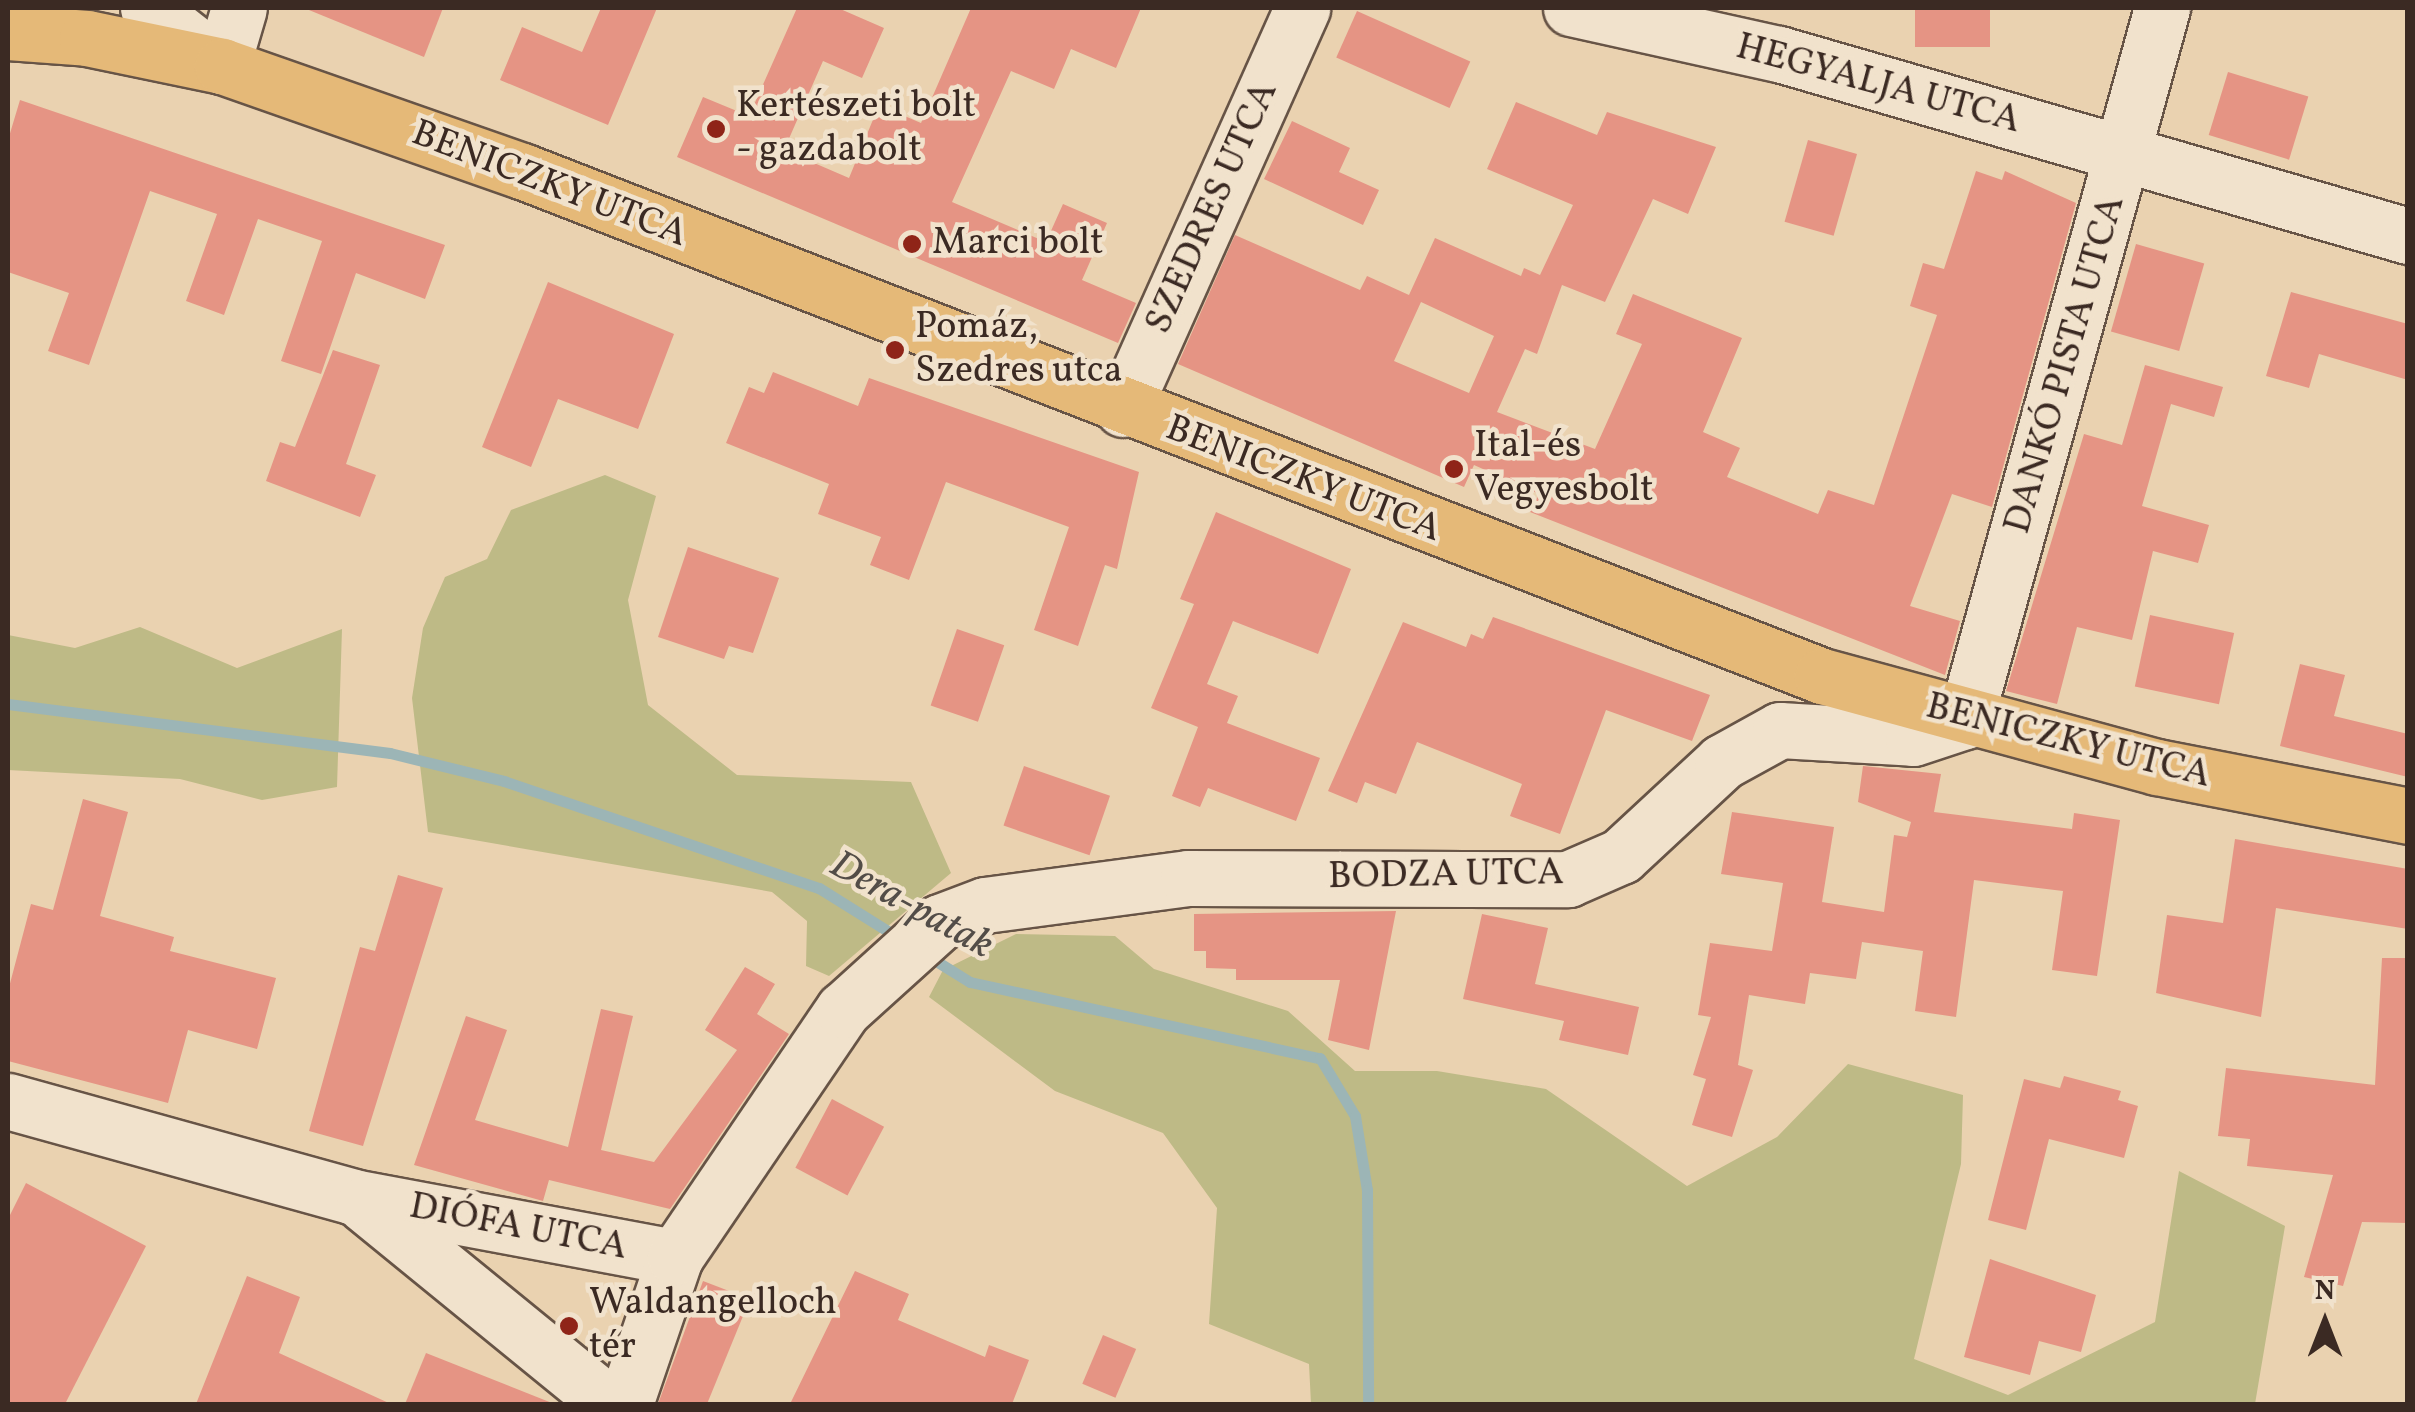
<!DOCTYPE html>
<html>
<head>
<meta charset="utf-8">
<style>
	body { margin:0 }
	#map { position:relative; width:2415px; height:1412px; overflow:hidden; background:#ead2b0; font-family:Vollkorn,serif }
	div>[style] { position:absolute }
	[style*='--x'] { left:calc(var(--x)*1px); top:calc(var(--y)*1px); width:calc(var(--w)*1px); rotate:calc(var(--a)*1deg) }
	.green>* { inset:0; background:#beba86 }
	.stream>* { height:11px; margin:-5.5px; padding:0 5.5px; transform-origin:5.5px; border-radius:5.5px; background:#9cb5b6 }
	.building>* { inset:0; background:#e59484; transform-origin:0 0 }
	.roads { filter:drop-shadow(2px 0 #675446) drop-shadow(-2px 0 #675446) drop-shadow(0 2px #675446) drop-shadow(0 -2px #675446) }
	.minor>* { height:55px; margin:-27.5px; padding:0 27.5px; transform-origin:27.5px; border-radius:27.5px; background:#f1e2cc }
	.major>* { height:55px; margin:-27.5px; padding:0 27.5px; transform-origin:27.5px; border-radius:27.5px; background:#e5b978 }
	.dots>* { width:28px; height:28px; translate:-50% -50%; box-sizing:border-box; border:5px solid #f1e2cc; border-radius:50% }
	span { translate:-50% -50%; white-space:nowrap; text-align:center; line-height:1.15; -webkit-text-stroke:9px #f1e2cc; paint-order:stroke }
	.street-label { font-size:38px; color:#3b2a23 }
	.poi-label { font-size:38px; color:#3b2a23 }
	.left { translate:0 -50%; text-align:left }
	.water-label { font-size:40px; color:#534d48; font-style:italic }
	.frame { position:absolute; inset:0; border:10px solid #3b2a23; pointer-events:none }
	.north { position:absolute; left:2275px; top:1272px; width:100px; height:100px; -webkit-text-stroke:8px #f1e2cc; paint-order:stroke; rotate:0deg; font-size:28px; font-weight:700; line-height:40px; text-align:center; color:#3b2a23 }
	.north::after { content:''; display:block; margin:auto; width:35px; height:45px; background:#3b2a23; clip-path:polygon(50% 0,100% 100%,50% 72%,0 100%) }
</style>
</head>
<body>
<div id="map">
	<div class="green">
		<i style="clip-path:polygon(605px 475px,656px 496px,628px 600px,648px 705px,737px 775px,911px 782px,951px 873px,829px 976px,806px 966px,807px 921px,772px 892px,428px 832px,412px 698px,423px 628px,445px 577px,487px 559px,511px 510px)"></i>
		<i style="clip-path:polygon(140px 627px,237px 668px,342px 629px,337px 787px,262px 800px,180px 779px,8px 770px,8px 635px,75px 648px)"></i>
		<i style="clip-path:polygon(1016px 934px,1115px 936px,1154px 969px,1288px 1011px,1355px 1071px,1437px 1071px,1546px 1089px,1687px 1186px,1777px 1137px,1848px 1064px,1963px 1095px,1961px 1164px,1914px 1359px,2008px 1395px,2155px 1322px,2179px 1171px,2285px 1226px,2255px 1404px,1311px 1404px,1309px 1364px,1209px 1324px,1217px 1208px,1163px 1133px,1055px 1091px,929px 997px,943px 970px)"></i>
	</div>
	<div class="stream">
		<i style="--x:8;--y:704;--w:385;--a:7.3"></i>
		<i style="--x:390;--y:753;--w:117;--a:13.8"></i>
		<i style="--x:504;--y:781;--w:333;--a:18.8"></i>
		<i style="--x:819;--y:888;--w:94;--a:32"></i>
		<i style="--x:928;--y:956;--w:49;--a:31.8"></i>
		<i style="--x:970;--y:982;--w:358;--a:12.3"></i>
		<i style="--x:1320;--y:1058;--w:68;--a:58.9"></i>
		<i style="--x:1355;--y:1116;--w:75;--a:80.8"></i>
		<i style="--x:1367;--y:1190;--w:214;--a:89.7"></i>
	</div>
	<div class="building">
		<i style="clip-path:polygon(304px 8px,443px 8px,424px 57px)"></i>
		<i style="clip-path:polygon(601px 8px,657px 8px,608px 125px,500px 80px,522px 27px,582px 52px)"></i>
		<i style="clip-path:polygon(797px 8px,838px 8px,884px 28px,862px 78px,823px 61px,784px 150px,849px 178px,879px 105px,921px 123px,971px 8px,1141px 8px,1116px 68px,1071px 49px,1054px 89px,1011px 71px,952px 202px,1046px 242px,1063px 204px,1107px 223px,1082px 280px,1136px 303px,1118px 343px,677px 157px,703px 97px,749px 116px)"></i>
		<i style="left:1915px;top:8px;width:75px;height:39px"></i>
		<i style="left:1357px;top:11px;width:124px;height:51px;rotate:24deg"></i>
		<i style="left:2228px;top:72px;width:84px;height:66px;rotate:17deg"></i>
		<i style="clip-path:polygon(20px 100px,445px 245px,425px 299px,356px 273px,321px 374px,281px 361px,322px 241px,258px 219px,224px 315px,186px 301px,217px 214px,150px 191px,89px 365px,48px 351px,69px 293px,8px 272px,8px 140px)"></i>
		<i style="clip-path:polygon(evenodd,1516px 102px,1597px 135px,1607px 112px,1716px 147px,1688px 214px,1653px 199px,1605px 302px,1562px 285px,1537px 354px,1525px 349px,1497px 412px,1595px 449px,1642px 344px,1616px 334px,1633px 294px,1742px 338px,1703px 432px,1740px 448px,1727px 477px,1818px 514px,1828px 490px,1874px 505px,1937px 315px,1910px 306px,1923px 263px,1944px 269px,1976px 171px,2002px 180px,2005px 171px,2076px 203px,1992px 507px,1952px 494px,1910px 606px,1960px 621px,1945px 675px,1530px 512px,1539px 494px,1474px 465px,1464px 487px,1178px 364px,1235px 235px,1360px 290px,1367px 276px,1409px 295px,1435px 238px,1521px 276px,1524px 268px,1540px 275px,1573px 205px,1487px 169px,1516px 102px,1421px 302px,1494px 336px,1469px 393px,1394px 361px,1421px 302px)"></i>
		<i style="clip-path:polygon(1292px 121px,1350px 148px,1339px 172px,1379px 190px,1363px 225px,1264px 179px)"></i>
		<i style="left:1808px;top:140px;width:51px;height:85px;rotate:16deg"></i>
		<i style="left:2136px;top:244px;width:71px;height:91px;rotate:16deg"></i>
		<i style="clip-path:polygon(548px 282px,674px 334px,638px 429px,558px 399px,531px 467px,482px 447px)"></i>
		<i style="clip-path:polygon(2291px 292px,2408px 324px,2408px 380px,2319px 354px,2309px 388px,2266px 376px)"></i>
		<i style="clip-path:polygon(333px 350px,380px 365px,346px 464px,376px 475px,360px 517px,266px 481px,280px 442px,295px 447px)"></i>
		<i style="clip-path:polygon(2145px 365px,2223px 387px,2214px 417px,2171px 404px,2142px 506px,2209px 525px,2198px 563px,2153px 551px,2132px 640px,2077px 627px,2057px 704px,2006px 691px,2084px 434px,2122px 445px)"></i>
		<i style="clip-path:polygon(773px 372px,858px 406px,869px 378px,1139px 472px,1117px 569px,1105px 565px,1078px 646px,1034px 630px,1069px 527px,946px 482px,909px 580px,870px 565px,881px 537px,818px 514px,829px 484px,726px 443px,749px 387px,764px 393px)"></i>
		<i style="clip-path:polygon(1216px 512px,1351px 569px,1318px 654px,1233px 621px,1207px 684px,1238px 696px,1227px 723px,1320px 758px,1296px 821px,1208px 788px,1200px 807px,1172px 796px,1198px 727px,1151px 708px,1194px 604px,1180px 599px)"></i>
		<i style="clip-path:polygon(688px 547px,779px 578px,753px 653px,729px 646px,724px 659px,658px 637px)"></i>
		<i style="left:2150px;top:615px;width:86px;height:73px;rotate:12deg"></i>
		<i style="clip-path:polygon(1493px 617px,1710px 695px,1692px 741px,1606px 710px,1560px 834px,1510px 816px,1522px 784px,1417px 742px,1396px 794px,1365px 782px,1357px 803px,1328px 791px,1403px 622px,1466px 647px,1471px 634px,1483px 639px)"></i>
		<i style="left:957px;top:629px;width:50px;height:81px;rotate:19deg"></i>
		<i style="clip-path:polygon(2300px 664px,2345px 675px,2334px 716px,2408px 734px,2408px 777px,2280px 746px)"></i>
		<i style="left:1024px;top:766px;width:91px;height:63px;rotate:19deg"></i>
		<i style="clip-path:polygon(1863px 766px,1941px 774px,1934px 812px,2072px 829px,2074px 813px,2120px 820px,2097px 976px,2052px 970px,2063px 891px,1974px 880px,1956px 1017px,1915px 1011px,1923px 951px,1862px 942px,1856px 979px,1810px 973px,1805px 1004px,1749px 995px,1738px 1065px,1753px 1070px,1732px 1137px,1692px 1125px,1706px 1079px,1693px 1075px,1711px 1017px,1698px 1015px,1710px 943px,1772px 951px,1783px 883px,1721px 874px,1732px 812px,1834px 827px,1822px 902px,1884px 912px,1894px 835px,1907px 837px,1911px 822px,1858px 802px)"></i>
		<i style="clip-path:polygon(83px 799px,128px 812px,100px 916px,174px 937px,170px 951px,276px 978px,257px 1049px,188px 1030px,168px 1103px,8px 1061px,8px 991px,31px 904px,53px 910px)"></i>
		<i style="clip-path:polygon(2235px 839px,2408px 869px,2408px 929px,2276px 908px,2261px 1017px,2156px 993px,2167px 915px,2223px 923px)"></i>
		<i style="clip-path:polygon(398px 875px,443px 888px,363px 1146px,309px 1131px,360px 947px,375px 951px)"></i>
		<i style="clip-path:polygon(1396px 911px,1369px 1050px,1328px 1040px,1340px 980px,1236px 980px,1236px 969px,1206px 968px,1206px 951px,1194px 951px,1194px 914px)"></i>
		<i style="clip-path:polygon(1482px 914px,1548px 928px,1535px 984px,1639px 1007px,1628px 1055px,1559px 1040px,1564px 1021px,1463px 999px)"></i>
		<i style="clip-path:polygon(2382px 958px,2408px 958px,2408px 1223px,2362px 1222px,2343px 1286px,2304px 1277px,2333px 1175px,2247px 1166px,2250px 1139px,2218px 1136px,2226px 1068px,2375px 1085px)"></i>
		<i style="clip-path:polygon(745px 967px,775px 984px,757px 1014px,789px 1034px,670px 1209px,549px 1180px,543px 1201px,414px 1165px,466px 1016px,507px 1030px,475px 1120px,568px 1147px,601px 1009px,633px 1016px,601px 1150px,654px 1162px,737px 1050px,705px 1030px)"></i>
		<i style="clip-path:polygon(2064px 1076px,2121px 1091px,2118px 1100px,2138px 1106px,2124px 1158px,2049px 1139px,2026px 1230px,1988px 1220px,2024px 1079px,2060px 1088px)"></i>
		<i style="left:832px;top:1099px;width:59px;height:78px;rotate:28deg"></i>
		<i style="clip-path:polygon(26px 1183px,146px 1246px,65px 1404px,8px 1404px,8px 1219px)"></i>
		<i style="clip-path:polygon(1990px 1259px,2096px 1295px,2081px 1352px,2039px 1341px,2030px 1375px,1964px 1357px)"></i>
		<i style="clip-path:polygon(855px 1271px,909px 1294px,898px 1320px,985px 1357px,989px 1345px,1029px 1360px,1012px 1404px,790px 1404px)"></i>
		<i style="clip-path:polygon(247px 1276px,300px 1297px,279px 1353px,391px 1404px,196px 1404px)"></i>
		<i style="clip-path:polygon(703px 1281px,750px 1299px,707px 1404px,658px 1404px)"></i>
		<i style="left:1103px;top:1335px;width:36px;height:53px;rotate:23deg"></i>
		<i style="clip-path:polygon(426px 1353px,552px 1403px,552px 1404px,405px 1404px)"></i>
	</div>
	<div class="roads">
		<div class="minor">
			<i style="--x:148;--y:8;--w:94;--a:38.1"></i>
			<i style="--x:222;--y:66;--w:60;--a:-73.7"></i>
			<i style="--x:1571;--y:8;--w:213;--a:12.5"></i>
			<i style="--x:1779;--y:54;--w:655;--a:16.14"></i>
			<i style="--x:1123;--y:409;--w:439;--a:-65.9"></i>
			<i style="--x:8;--y:1101;--w:358;--a:15.5"></i>
			<i style="--x:353;--y:1197;--w:328;--a:10.6"></i>
			<i style="--x:364;--y:1204;--w:316;--a:39.2"></i>
			<i style="--x:625;--y:1404;--w:155;--a:-71.2"></i>
			<i style="--x:675;--y:1257;--w:299;--a:-55.8"></i>
			<i style="--x:843;--y:1010;--w:131;--a:-42.2"></i>
			<i style="--x:940;--y:922;--w:48;--a:-20.7"></i>
			<i style="--x:985;--y:905;--w:205;--a:-7.6"></i>
			<i style="--x:1188;--y:878;--w:380;--a:0.2"></i>
			<i style="--x:1568;--y:879;--w:58;--a:-23.5"></i>
			<i style="--x:1621;--y:856;--w:138;--a:-42.9"></i>
			<i style="--x:1722;--y:762;--w:66;--a:-28.9"></i>
			<i style="--x:1780;--y:730;--w:133;--a:3.4"></i>
			<i style="--x:1913;--y:738;--w:55;--a:-18.1"></i>
			<i style="--x:1965;--y:721;--w:740;--a:-74.55"></i>
		</div>
		<div class="major">
			<i style="--x:8;--y:32;--w:79;--a:4.3"></i>
			<i style="--x:87;--y:38;--w:138;--a:11.7"></i>
			<i style="--x:222;--y:66;--w:318;--a:19.3"></i>
			<i style="--x:522;--y:171;--w:1395;--a:21.23"></i>
			<i style="--x:1822;--y:676;--w:347;--a:15.2"></i>
			<i style="--x:2157;--y:767;--w:256;--a:11"></i>
		</div>
	</div>
	<div class="dots">
		<i style="left:716px;top:129px;background:#8f2418"></i>
		<i style="left:912px;top:244px;background:#8f2418"></i>
		<i style="left:895px;top:350px;background:#8f2418"></i>
		<i style="left:1454px;top:469px;background:#8f2418"></i>
		<i style="left:569px;top:1326px;background:#8f2418"></i>
	</div>
	<div class="street-label">
		<span style="left:1878px;top:85px;rotate:15deg">HEGYALJA UTCA</span>
		<span style="left:549px;top:185px;rotate:21deg">BENICZKY UTCA</span>
		<span style="left:1213px;top:208px;rotate:-66deg">SZEDRES UTCA</span>
		<span style="left:2066px;top:365px;rotate:-74deg">DANKÓ PISTA UTCA</span>
		<span style="left:1303px;top:480px;rotate:21deg">BENICZKY UTCA</span>
		<span style="left:2068px;top:742px;rotate:14deg">BENICZKY UTCA</span>
		<span style="left:1446px;top:876px;rotate:-1deg">BODZA UTCA</span>
		<span style="left:518px;top:1228px;rotate:11deg">DIÓFA UTCA</span>
	</div>
	<div class="poi-label">
		<span class="left" style="left:736px;top:129px">Kertészeti bolt<br>- gazdabolt</span>
		<span class="left" style="left:932px;top:244px">Marci bolt</span>
		<span class="left" style="left:915px;top:350px">Pomáz,<br>Szedres utca</span>
		<span class="left" style="left:1474px;top:469px">Ital-és<br>Vegyesbolt</span>
		<span class="left" style="left:589px;top:1326px">Waldangelloch<br>tér</span>
	</div>
	<div class="water-label">
		<span style="left:911px;top:906px;rotate:29deg">Dera-patak</span>
	</div>
	<div class="frame"></div>
	<div class="north">N</div>
</div>
</body>
</html>
